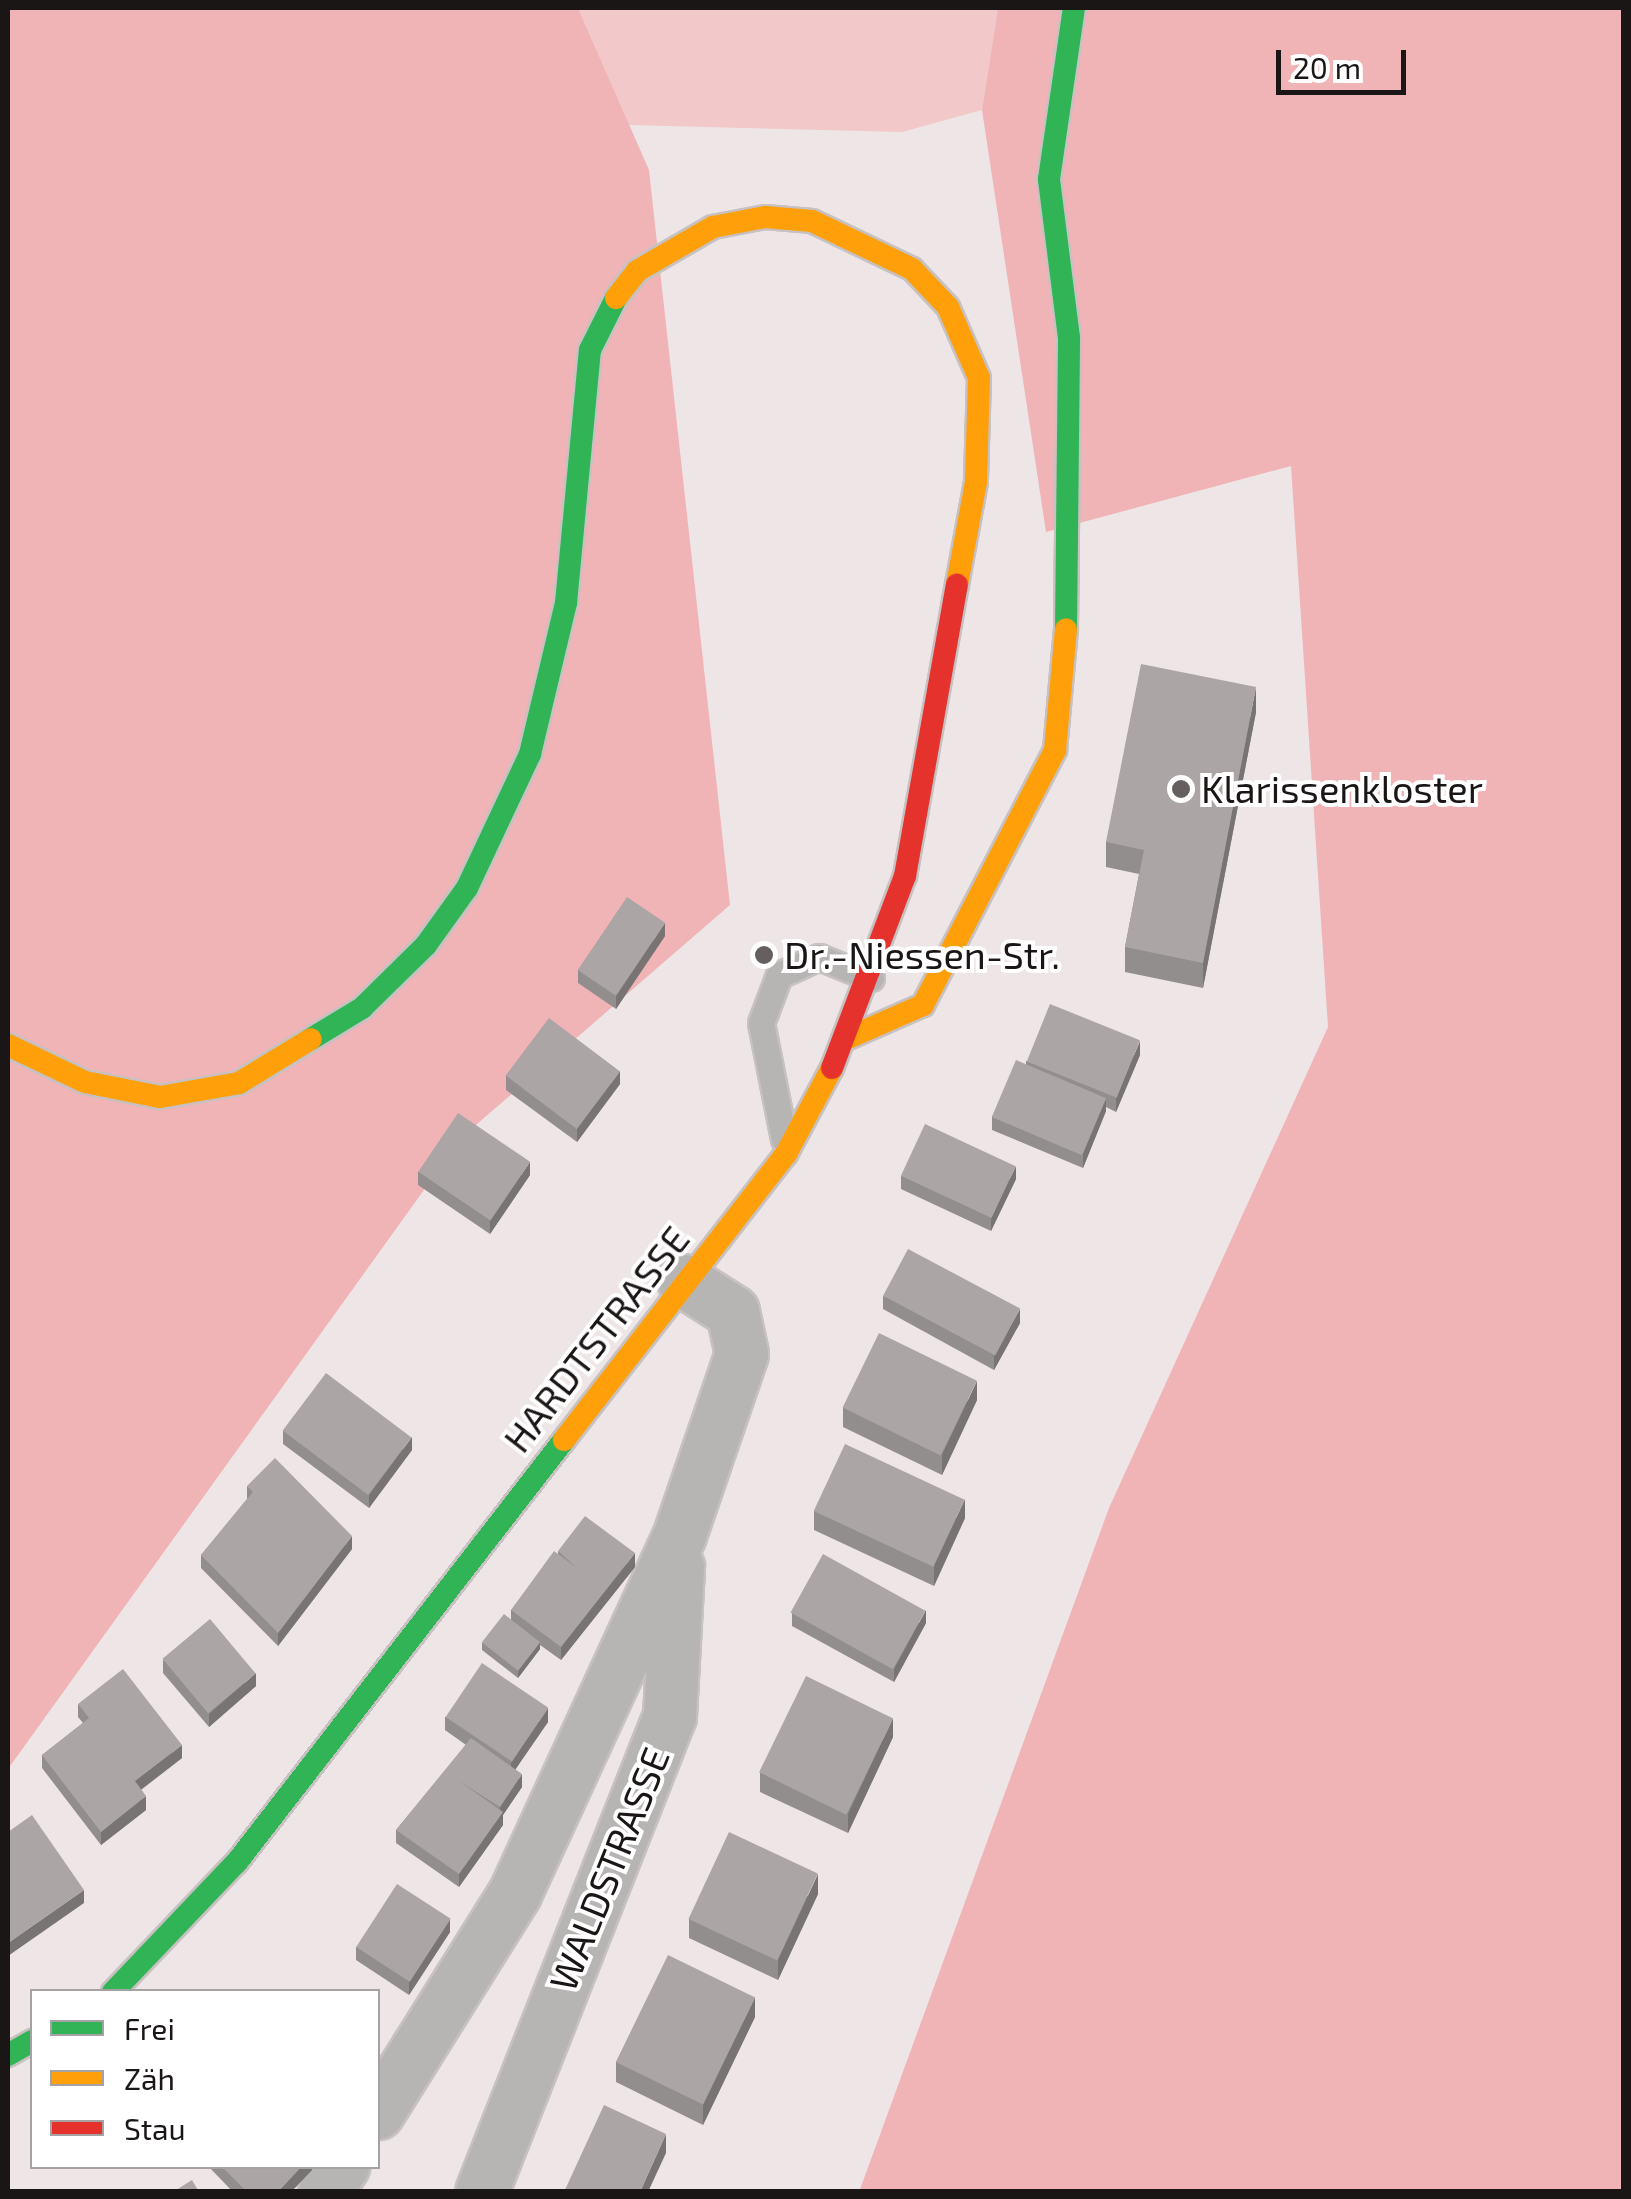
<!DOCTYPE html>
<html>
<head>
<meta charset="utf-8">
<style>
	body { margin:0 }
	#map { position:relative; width:1631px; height:2199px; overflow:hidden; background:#eee6e6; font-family:"Exo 2",sans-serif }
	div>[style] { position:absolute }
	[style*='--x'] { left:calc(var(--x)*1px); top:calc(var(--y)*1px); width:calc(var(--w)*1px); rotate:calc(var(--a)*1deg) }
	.green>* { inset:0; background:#f2c8c8 }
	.forest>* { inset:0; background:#f1b4b6 }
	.roads { filter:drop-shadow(2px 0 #c7c1c1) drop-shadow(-2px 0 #c7c1c1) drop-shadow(0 2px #c7c1c1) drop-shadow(0 -2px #c7c1c1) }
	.lane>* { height:25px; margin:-12.5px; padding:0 12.5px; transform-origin:12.5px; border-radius:12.5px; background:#b7b4b4 }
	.street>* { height:52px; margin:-26px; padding:0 26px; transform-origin:26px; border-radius:26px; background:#b7b4b4 }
	.fast>* { height:22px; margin:-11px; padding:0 11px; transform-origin:11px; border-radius:11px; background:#30b455 }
	.slow>* { height:22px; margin:-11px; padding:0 11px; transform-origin:11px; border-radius:11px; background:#ff9f0a }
	.jam>* { height:22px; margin:-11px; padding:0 11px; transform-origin:11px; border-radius:11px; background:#e5322d }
	.wall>* { inset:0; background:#938e8e }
	.shaded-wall>* { inset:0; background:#787474 }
	.building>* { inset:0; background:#aba5a5; transform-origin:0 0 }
	.dots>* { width:28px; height:28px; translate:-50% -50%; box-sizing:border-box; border:5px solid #fff; border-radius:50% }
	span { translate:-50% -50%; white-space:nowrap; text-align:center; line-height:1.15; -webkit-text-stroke:8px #fff; paint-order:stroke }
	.poi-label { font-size:38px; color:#1b1616 }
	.left { translate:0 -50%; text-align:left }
	.street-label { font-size:38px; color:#1b1616 }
	.frame { position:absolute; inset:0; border:10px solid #1b1616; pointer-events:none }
	.legend { position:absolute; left:30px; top:1989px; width:350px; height:180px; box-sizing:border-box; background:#fff; border:2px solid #a4a2a2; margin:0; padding:12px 18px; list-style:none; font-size:30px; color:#1b1616 }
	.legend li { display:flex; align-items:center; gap:20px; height:50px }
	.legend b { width:50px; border:2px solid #a4a2a2 }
	.scale { position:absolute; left:1276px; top:50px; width:130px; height:45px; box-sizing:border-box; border:5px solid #1b1616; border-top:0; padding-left:12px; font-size:30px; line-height:35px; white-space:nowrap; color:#1b1616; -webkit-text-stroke:8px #fff; paint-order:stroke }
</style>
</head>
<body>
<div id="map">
	<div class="green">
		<i style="clip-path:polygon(578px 8px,998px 8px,982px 110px,902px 132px,629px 125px)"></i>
	</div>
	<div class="forest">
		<i style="clip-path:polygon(8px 8px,578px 8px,649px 170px,730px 905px,462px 1137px,8px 1769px)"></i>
		<i style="clip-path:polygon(998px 8px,1623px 8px,1623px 2191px,859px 2192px,1109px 1508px,1328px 1027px,1291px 466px,1046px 532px,982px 110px)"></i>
	</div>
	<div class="roads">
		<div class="lane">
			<i style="--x:784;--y:1139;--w:118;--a:-101.2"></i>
			<i style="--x:761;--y:1023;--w:51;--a:-69.4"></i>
			<i style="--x:779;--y:975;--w:44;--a:-24.2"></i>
			<i style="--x:819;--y:957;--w:56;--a:22"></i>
		</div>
		<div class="street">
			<i style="--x:378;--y:2113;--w:258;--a:-58"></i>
			<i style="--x:515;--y:1894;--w:395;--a:-65.3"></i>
			<i style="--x:680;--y:1535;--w:191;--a:-71.1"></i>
			<i style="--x:742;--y:1354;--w:43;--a:-102.1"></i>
			<i style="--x:733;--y:1312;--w:58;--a:-147.7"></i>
			<i style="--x:325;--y:2192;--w:32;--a:-55"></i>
			<i style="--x:482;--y:2192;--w:512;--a:-68.45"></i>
			<i style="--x:670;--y:1716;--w:149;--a:-86.9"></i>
		</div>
		<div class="fast">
			<i style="--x:1066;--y:629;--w:291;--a:-89.4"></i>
			<i style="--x:1069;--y:338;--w:160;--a:-97.2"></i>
			<i style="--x:1049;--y:179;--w:173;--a:-81.7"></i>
			<i style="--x:311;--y:1039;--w:60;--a:-31.3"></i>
			<i style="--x:362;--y:1008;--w:90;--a:-44.5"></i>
			<i style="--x:426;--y:945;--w:70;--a:-54.3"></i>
			<i style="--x:467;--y:888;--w:148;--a:-64.8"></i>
			<i style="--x:530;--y:754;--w:155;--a:-76.6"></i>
			<i style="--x:566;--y:603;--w:254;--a:-84.6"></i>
			<i style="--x:590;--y:350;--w:58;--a:-63.4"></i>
			<i style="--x:113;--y:1992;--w:180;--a:-46.4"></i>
			<i style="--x:237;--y:1862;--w:534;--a:-52.23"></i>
			<i style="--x:8;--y:2055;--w:28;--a:-30"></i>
		</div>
		<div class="slow">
			<i style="--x:616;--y:298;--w:34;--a:-52"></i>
			<i style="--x:637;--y:271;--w:88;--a:-30.1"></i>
			<i style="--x:713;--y:227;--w:53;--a:-10.9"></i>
			<i style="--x:765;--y:217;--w:47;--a:4.9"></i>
			<i style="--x:812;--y:221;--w:111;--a:25.6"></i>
			<i style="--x:912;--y:269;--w:52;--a:46.5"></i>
			<i style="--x:948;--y:307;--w:77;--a:66.4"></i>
			<i style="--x:979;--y:378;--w:104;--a:91.7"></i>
			<i style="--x:976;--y:482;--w:105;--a:100.5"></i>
			<i style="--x:848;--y:1038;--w:82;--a:-23.7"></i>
			<i style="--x:923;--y:1005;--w:287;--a:-62.6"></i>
			<i style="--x:1055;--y:750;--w:121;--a:-84.8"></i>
			<i style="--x:8;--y:1045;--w:85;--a:25.7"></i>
			<i style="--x:85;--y:1082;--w:76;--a:11.3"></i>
			<i style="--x:160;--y:1097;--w:80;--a:-10"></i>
			<i style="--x:239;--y:1083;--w:84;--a:-31.4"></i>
			<i style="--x:564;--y:1440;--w:362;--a:-52.2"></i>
			<i style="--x:786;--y:1154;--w:98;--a:-61.9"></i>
		</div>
		<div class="jam">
			<i style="--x:832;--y:1068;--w:205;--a:-69.2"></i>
			<i style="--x:905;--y:876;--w:296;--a:-79.9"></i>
		</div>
	</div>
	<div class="wall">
		<i style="clip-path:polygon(1256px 712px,1203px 988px,1125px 972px,1125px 947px,1139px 874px,1106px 867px,1106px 842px)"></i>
		<i style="clip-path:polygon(665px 936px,616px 1009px,578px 983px,578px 970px)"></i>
		<i style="clip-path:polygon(1140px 1055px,1116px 1112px,1106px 1107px,1106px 1111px,1083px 1168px,992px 1130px,992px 1117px,1026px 1065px,1026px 1061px)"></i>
		<i style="clip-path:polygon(506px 1076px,620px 1084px,577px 1142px,506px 1090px)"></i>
		<i style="clip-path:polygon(418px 1172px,530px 1175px,490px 1234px,418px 1185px)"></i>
		<i style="clip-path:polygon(901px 1176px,1016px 1179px,991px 1231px,901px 1189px)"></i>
		<i style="clip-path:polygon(883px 1296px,1020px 1323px,994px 1370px,883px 1309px)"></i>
		<i style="clip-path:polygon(977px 1400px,942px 1475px,843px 1427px,843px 1408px)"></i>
		<i style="clip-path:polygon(283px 1431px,412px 1450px,369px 1508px,283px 1444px)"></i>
		<i style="clip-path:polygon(247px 1486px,352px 1549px,278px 1646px,201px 1568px,201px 1555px,247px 1499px)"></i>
		<i style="clip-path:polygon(814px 1511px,965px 1518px,934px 1586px,814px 1530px)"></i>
		<i style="clip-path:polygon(558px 1551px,635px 1567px,561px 1660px,540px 1645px,540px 1649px,518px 1678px,482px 1650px,482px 1643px,511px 1619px,511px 1610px,558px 1554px)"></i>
		<i style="clip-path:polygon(792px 1613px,926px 1623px,894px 1682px,792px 1626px)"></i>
		<i style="clip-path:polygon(163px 1660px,256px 1686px,209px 1727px,163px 1673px)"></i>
		<i style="clip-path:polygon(78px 1704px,182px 1758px,141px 1790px,146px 1810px,101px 1845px,42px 1768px,42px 1755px,83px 1723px,78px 1717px)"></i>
		<i style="clip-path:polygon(445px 1717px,548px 1722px,515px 1769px,522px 1787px,503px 1815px,503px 1825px,459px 1887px,396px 1843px,396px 1830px,466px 1745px,445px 1730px)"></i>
		<i style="clip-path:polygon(893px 1737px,848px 1833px,760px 1792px,760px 1773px)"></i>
		<i style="clip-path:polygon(818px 1894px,778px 1980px,689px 1938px,689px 1919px)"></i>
		<i style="clip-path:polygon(450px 1932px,409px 1995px,356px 1960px,356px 1947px)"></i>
		<i style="clip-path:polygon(755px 2017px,703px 2125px,616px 2082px,616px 2062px)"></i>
		<i style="clip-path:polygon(208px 2166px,312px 2166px,312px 2170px,291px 2192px,233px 2192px)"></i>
	</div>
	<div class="shaded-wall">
		<i style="clip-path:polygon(1256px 687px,1256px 712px,1203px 988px,1203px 963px)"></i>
		<i style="clip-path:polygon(665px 923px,665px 936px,616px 1009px,616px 996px)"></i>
		<i style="clip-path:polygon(1140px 1041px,1140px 1055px,1116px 1112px,1116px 1098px)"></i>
		<i style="clip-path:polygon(620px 1071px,620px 1084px,577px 1142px,577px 1129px)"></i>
		<i style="clip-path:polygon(1106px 1098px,1106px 1111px,1083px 1168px,1083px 1154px)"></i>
		<i style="clip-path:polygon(530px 1162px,530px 1175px,490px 1234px,490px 1221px)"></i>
		<i style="clip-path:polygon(1016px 1166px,1016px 1179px,991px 1231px,991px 1218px)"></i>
		<i style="clip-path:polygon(1020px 1309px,1020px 1323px,994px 1370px,994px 1356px)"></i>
		<i style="clip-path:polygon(977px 1381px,977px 1400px,942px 1475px,942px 1455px)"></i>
		<i style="clip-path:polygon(412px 1437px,412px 1450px,369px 1508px,369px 1495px)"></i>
		<i style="clip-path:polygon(965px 1499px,965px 1518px,934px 1586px,934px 1566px)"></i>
		<i style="clip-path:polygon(352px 1536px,352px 1549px,278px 1646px,278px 1633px)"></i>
		<i style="clip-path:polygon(635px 1553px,635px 1567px,561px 1660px,561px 1647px)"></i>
		<i style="clip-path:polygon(926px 1610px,926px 1623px,894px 1682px,894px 1669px)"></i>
		<i style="clip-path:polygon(540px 1642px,540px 1649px,518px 1678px,518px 1671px)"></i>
		<i style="clip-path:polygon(256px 1673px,256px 1686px,209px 1727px,209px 1714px)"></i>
		<i style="clip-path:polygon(548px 1708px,548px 1722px,511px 1776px,511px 1763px)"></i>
		<i style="clip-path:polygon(893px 1718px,893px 1737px,848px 1833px,848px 1814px)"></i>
		<i style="clip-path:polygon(182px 1745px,182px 1758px,135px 1794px,135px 1781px)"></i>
		<i style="clip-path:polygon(522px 1774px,522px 1787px,503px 1815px,503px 1825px,459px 1887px,459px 1874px,500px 1816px,500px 1807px)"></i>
		<i style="clip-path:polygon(146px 1796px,146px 1810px,101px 1845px,101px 1832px)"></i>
		<i style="clip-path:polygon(818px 1874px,818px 1894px,778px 1980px,778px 1960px)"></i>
		<i style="clip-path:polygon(84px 1890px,84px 1903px,8px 1956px,8px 1943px)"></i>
		<i style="clip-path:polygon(450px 1919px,450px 1932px,409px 1995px,409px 1982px)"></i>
		<i style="clip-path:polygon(755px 1997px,755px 2017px,703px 2125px,703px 2105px)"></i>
		<i style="clip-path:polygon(666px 2134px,666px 2153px,648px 2192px,640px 2192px)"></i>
		<i style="clip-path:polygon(302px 2166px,312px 2166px,312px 2170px,291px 2192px,278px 2192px)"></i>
	</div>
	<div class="building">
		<i style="clip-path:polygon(1141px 664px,1256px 687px,1203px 963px,1125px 947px,1144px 850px,1106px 842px)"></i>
		<i style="left:627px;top:897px;width:46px;height:88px;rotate:34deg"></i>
		<i style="left:1050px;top:1004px;width:97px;height:62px;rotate:22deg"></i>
		<i style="left:549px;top:1018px;width:89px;height:72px;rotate:37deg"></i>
		<i style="left:1016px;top:1060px;width:98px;height:62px;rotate:23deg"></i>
		<i style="left:458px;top:1113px;width:87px;height:71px;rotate:34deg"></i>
		<i style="left:925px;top:1124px;width:100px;height:57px;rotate:25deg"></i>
		<i style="left:908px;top:1249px;width:127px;height:53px;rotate:28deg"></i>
		<i style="left:879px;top:1333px;width:109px;height:83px;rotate:26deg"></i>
		<i style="left:326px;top:1373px;width:107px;height:72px;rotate:37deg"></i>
		<i style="left:845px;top:1444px;width:132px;height:74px;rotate:25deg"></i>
		<i style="clip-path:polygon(275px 1458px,352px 1536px,278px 1633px,201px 1555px,253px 1492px,247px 1486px)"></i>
		<i style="clip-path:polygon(585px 1516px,635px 1553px,561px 1647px,511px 1610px,554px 1551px,577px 1568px,558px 1551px)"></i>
		<i style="left:823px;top:1554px;width:117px;height:67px;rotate:29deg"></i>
		<i style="left:504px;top:1614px;width:46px;height:36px;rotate:38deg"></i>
		<i style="left:210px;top:1619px;width:71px;height:62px;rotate:50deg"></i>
		<i style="left:482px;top:1663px;width:80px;height:65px;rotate:34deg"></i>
		<i style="clip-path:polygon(123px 1669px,182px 1745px,135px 1781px,146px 1796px,101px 1832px,42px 1755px,89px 1718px,78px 1704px)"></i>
		<i style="left:806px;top:1676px;width:97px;height:107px;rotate:26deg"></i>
		<i style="clip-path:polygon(471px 1738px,522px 1774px,500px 1807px,459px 1781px,503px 1812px,459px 1874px,396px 1830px)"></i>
		<i style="clip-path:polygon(32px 1815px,84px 1890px,8px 1943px,8px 1832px)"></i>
		<i style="left:729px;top:1832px;width:98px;height:96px;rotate:25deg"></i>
		<i style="left:397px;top:1884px;width:64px;height:75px;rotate:33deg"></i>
		<i style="left:668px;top:1955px;width:97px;height:119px;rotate:26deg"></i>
		<i style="clip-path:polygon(604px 2105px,666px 2134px,640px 2192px,564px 2192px)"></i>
		<i style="clip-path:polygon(221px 2166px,302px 2166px,278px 2192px,247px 2192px)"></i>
		<i style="clip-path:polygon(192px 2180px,199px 2192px,173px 2192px)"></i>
	</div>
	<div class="dots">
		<i style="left:1181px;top:789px;background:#655f5f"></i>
		<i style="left:764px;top:955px;background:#655f5f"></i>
	</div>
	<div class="poi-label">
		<span class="left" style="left:1201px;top:789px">Klarissenkloster</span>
		<span class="left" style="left:784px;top:955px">Dr.-Niessen-Str.</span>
	</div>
	<div class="street-label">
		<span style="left:596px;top:1339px;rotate:-52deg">HARDTSTRASSE</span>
		<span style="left:609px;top:1869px;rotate:-68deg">WALDSTRASSE</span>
	</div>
	<div class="frame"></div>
	<ul class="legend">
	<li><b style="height:12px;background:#30b455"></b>Frei</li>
	<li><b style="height:12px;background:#ff9f0a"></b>Zäh</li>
	<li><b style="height:12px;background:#e5322d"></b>Stau</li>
	</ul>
	<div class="scale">20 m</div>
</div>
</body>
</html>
